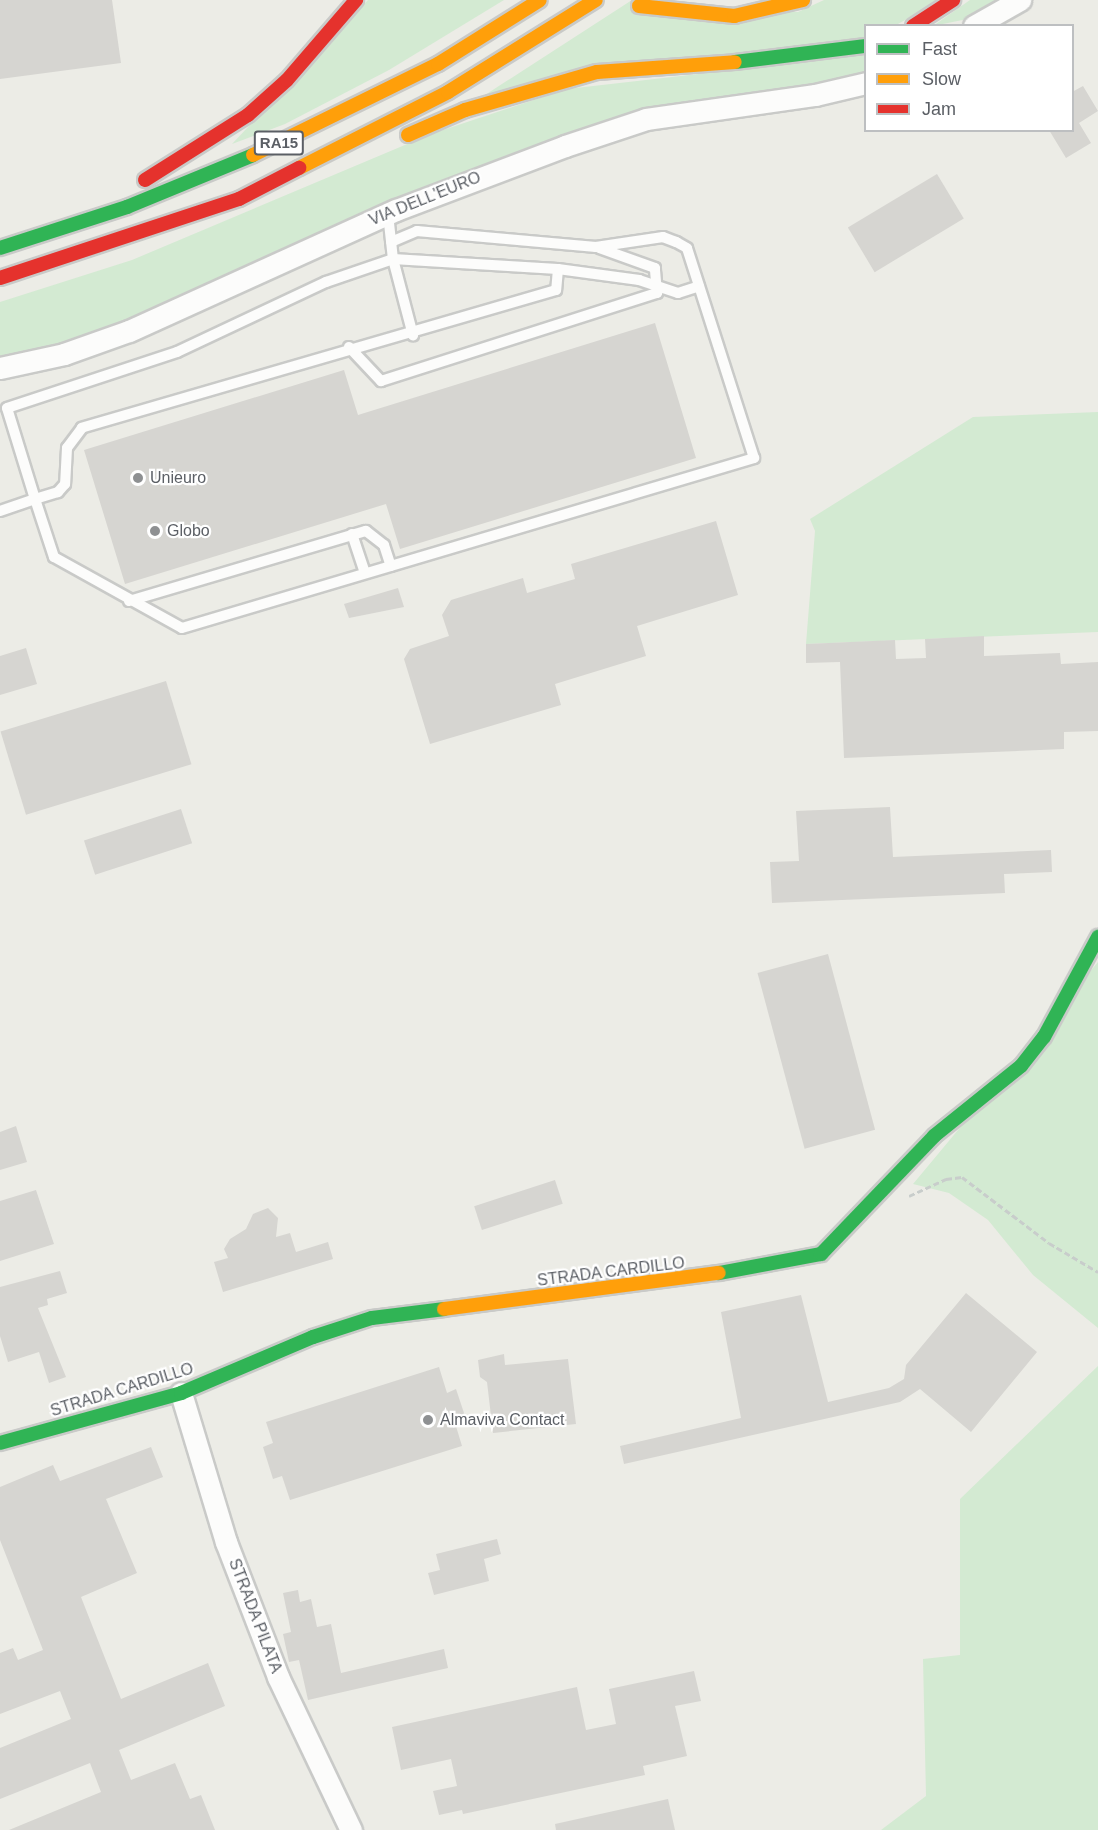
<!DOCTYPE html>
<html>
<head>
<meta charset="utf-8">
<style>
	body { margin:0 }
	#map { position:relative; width:1098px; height:1830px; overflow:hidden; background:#ecece6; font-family:Helvetica,sans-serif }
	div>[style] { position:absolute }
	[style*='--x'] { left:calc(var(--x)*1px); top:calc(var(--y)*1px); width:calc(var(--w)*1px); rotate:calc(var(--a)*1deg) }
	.green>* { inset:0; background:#d3ead2 }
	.building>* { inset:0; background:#d6d5d1; transform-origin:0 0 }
	.path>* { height:3px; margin-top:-1.5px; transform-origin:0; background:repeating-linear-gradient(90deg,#c8cdcb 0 6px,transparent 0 9px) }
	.roads { filter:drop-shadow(2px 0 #c9cac8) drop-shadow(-2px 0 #c9cac8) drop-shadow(0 2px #c9cac8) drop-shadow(0 -2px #c9cac8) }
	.lane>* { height:10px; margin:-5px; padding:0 5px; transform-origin:5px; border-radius:5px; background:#fcfcfb }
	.street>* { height:21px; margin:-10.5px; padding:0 10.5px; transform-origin:10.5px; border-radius:10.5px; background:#fcfcfb }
	.fast>* { height:14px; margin:-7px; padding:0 7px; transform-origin:7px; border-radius:7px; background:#30b455 }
	.slow>* { height:14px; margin:-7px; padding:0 7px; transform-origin:7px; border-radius:7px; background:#ff9f0a }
	.jam>* { height:14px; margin:-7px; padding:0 7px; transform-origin:7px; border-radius:7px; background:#e5322d }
	.dots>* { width:16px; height:16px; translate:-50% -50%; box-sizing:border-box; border:3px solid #fff; border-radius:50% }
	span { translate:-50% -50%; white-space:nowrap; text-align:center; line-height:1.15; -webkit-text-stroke:4.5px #fff; paint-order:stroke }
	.shield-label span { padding:2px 4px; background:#fff; border:2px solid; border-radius:4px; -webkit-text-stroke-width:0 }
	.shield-label { font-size:15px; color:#5b5f65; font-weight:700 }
	.street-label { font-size:16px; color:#5b5f65 }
	.poi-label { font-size:16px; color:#5b5f65 }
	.left { translate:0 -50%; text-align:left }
	.legend { position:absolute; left:864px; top:24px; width:210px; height:108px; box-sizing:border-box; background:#fff; border:2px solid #bdbfc1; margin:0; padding:8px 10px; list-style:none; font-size:18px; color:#5b5f65 }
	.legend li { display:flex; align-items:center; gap:12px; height:30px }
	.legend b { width:30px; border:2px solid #bdbfc1 }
</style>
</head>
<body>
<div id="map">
	<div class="green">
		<i style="clip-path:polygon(368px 0,504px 0,389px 70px,285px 124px,232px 144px)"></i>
		<i style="clip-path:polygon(632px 0,798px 12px,824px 0,942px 0,896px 25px,866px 26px,865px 38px,485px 95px)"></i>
		<i style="clip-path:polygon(970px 0,1002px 0,977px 17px,933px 26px)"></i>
		<i style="clip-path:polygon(865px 55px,865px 74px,831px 83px,667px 105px,478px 167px,151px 312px,65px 344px,0 359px,0 302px,132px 260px,431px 134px,567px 89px)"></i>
		<i style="clip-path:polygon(1098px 412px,1098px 632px,806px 644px,815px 531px,810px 519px,973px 417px)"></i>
		<i style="clip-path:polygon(1098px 962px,1098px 1328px,1033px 1275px,988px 1220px,949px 1193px,913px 1184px)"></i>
		<i style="clip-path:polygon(1098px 1366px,1098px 1830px,881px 1830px,926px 1796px,923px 1659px,960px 1655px,960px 1499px)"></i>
	</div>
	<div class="building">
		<i style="clip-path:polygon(0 0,112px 0,121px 63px,0 79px)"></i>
		<i style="clip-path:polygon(1083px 86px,1098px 111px,1079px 123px,1091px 143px,1066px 158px,1049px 130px,1072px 130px,1072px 92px)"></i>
		<i style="left:937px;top:174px;width:52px;height:104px;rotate:59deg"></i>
		<i style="clip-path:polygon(655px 323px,696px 458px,400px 549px,386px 504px,125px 584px,84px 450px,344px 370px,358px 415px)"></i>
		<i style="clip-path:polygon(716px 521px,738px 595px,637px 626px,646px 656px,555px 684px,561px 705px,430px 744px,404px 659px,410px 649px,449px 636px,442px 615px,451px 600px,523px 578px,527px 593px,575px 579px,571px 564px)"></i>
		<i style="clip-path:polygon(398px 588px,404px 607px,349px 618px,344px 604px)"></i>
		<i style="clip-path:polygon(984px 636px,984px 656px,1060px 653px,1061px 664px,1098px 662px,1098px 731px,1064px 732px,1064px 749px,844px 758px,840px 662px,806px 663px,806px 644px,895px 640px,896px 659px,926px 658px,925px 639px)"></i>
		<i style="clip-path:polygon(26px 648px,37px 684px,0 695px,0 656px)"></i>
		<i style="left:166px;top:681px;width:87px;height:173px;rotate:73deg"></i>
		<i style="clip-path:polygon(890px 807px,893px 857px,1051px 850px,1052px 872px,1004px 874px,1005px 893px,772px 903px,770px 862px,799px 861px,796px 811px)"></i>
		<i style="left:181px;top:809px;width:36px;height:102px;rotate:72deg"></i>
		<i style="left:828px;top:954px;width:182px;height:73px;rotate:75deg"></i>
		<i style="clip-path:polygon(16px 1126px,27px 1162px,0 1170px,0 1132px)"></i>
		<i style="left:555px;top:1180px;width:25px;height:85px;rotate:72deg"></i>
		<i style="clip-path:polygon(36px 1190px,54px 1244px,0 1261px,0 1201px)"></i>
		<i style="clip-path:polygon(268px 1208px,278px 1218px,276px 1237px,290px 1233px,296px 1252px,328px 1242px,333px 1259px,223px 1292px,214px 1262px,228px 1258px,224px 1249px,230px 1239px,246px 1229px,253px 1214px)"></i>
		<i style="clip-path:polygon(60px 1271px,67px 1293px,47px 1299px,48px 1305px,38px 1308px,66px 1377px,49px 1383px,39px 1352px,8px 1362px,0 1336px,0 1287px)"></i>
		<i style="clip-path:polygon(966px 1293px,1037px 1352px,971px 1432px,920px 1389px,900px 1402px,624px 1464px,620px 1446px,741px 1418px,721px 1312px,801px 1295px,828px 1402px,889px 1388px,904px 1379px,906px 1365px)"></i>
		<i style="clip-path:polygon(504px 1354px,505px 1365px,568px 1359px,576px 1424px,493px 1433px,487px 1382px,480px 1377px,478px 1360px)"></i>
		<i style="clip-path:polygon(439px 1367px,447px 1393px,456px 1389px,466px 1419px,455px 1423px,462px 1446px,290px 1500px,282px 1476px,273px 1479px,263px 1447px,273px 1443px,266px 1422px)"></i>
		<i style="clip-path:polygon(151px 1447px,163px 1477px,106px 1499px,137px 1573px,81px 1597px,121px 1699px,208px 1663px,225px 1706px,119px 1750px,131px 1780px,175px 1763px,190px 1799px,201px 1795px,215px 1830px,9px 1830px,101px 1792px,90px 1763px,0 1799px,0 1748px,71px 1719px,60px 1691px,0 1714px,0 1653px,13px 1648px,18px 1660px,43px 1650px,0 1540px,0 1487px,53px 1465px,60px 1481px)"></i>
		<i style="clip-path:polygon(497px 1539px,501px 1554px,484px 1559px,489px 1581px,434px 1595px,428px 1573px,440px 1570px,436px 1554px)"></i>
		<i style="clip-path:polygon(298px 1590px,300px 1602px,311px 1599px,317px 1627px,331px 1624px,341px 1673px,444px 1649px,448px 1668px,308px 1700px,299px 1660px,289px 1662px,283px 1634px,291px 1632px,283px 1593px)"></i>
		<i style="clip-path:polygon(694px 1671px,701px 1701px,675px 1706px,687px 1756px,643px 1766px,645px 1775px,463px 1814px,462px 1810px,439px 1815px,433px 1791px,457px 1786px,451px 1759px,401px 1770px,392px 1727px,577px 1687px,586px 1730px,616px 1724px,609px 1689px)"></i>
		<i style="clip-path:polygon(668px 1799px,675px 1830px,556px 1830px,555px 1824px)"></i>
	</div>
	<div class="path">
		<i style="--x:909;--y:1196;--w:41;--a:-24.7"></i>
		<i style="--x:946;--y:1179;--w:16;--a:-7"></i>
		<i style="--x:962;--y:1177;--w:109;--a:37.2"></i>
		<i style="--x:1049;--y:1243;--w:57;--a:30.6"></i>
	</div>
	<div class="roads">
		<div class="lane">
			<i style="--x:388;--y:214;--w:45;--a:83.7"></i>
			<i style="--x:393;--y:259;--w:79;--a:75.3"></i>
			<i style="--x:558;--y:269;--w:21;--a:95"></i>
			<i style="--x:556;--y:290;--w:494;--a:163.8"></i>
			<i style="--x:82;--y:428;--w:25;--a:127"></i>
			<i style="--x:67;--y:448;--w:36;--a:93"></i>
			<i style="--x:65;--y:484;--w:11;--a:131"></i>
			<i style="--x:58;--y:492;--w:24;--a:163"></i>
			<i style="--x:35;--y:499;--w:95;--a:-107.1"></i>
			<i style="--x:7;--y:408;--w:179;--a:-18.2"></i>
			<i style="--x:177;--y:352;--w:165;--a:-25.2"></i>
			<i style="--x:326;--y:282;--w:71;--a:-18.9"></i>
			<i style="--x:393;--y:259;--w:165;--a:3.5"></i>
			<i style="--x:558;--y:269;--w:82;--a:7.7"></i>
			<i style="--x:639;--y:280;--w:41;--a:18.4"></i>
			<i style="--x:678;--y:293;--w:22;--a:-18"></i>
			<i style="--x:349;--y:347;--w:47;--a:46.7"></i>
			<i style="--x:381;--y:381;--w:290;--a:-17.7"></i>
			<i style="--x:657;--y:293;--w:25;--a:-95"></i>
			<i style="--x:655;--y:268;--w:59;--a:-160.3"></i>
			<i style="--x:0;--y:511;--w:37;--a:-19"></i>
			<i style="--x:35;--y:499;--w:61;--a:71.9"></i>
			<i style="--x:54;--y:557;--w:146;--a:29"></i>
			<i style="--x:182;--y:628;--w:597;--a:-16.55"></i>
			<i style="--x:754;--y:458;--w:220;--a:-107.7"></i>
			<i style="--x:687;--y:248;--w:13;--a:-151"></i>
			<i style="--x:676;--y:242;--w:14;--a:-159"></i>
			<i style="--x:663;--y:237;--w:68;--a:171.5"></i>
			<i style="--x:596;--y:247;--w:180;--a:-174.9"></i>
			<i style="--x:417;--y:231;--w:28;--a:157"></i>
			<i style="--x:352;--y:534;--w:41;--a:71.6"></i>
			<i style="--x:129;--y:601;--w:247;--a:-16.5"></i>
			<i style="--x:366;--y:531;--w:23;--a:38"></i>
			<i style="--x:384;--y:545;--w:22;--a:72"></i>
		</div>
		<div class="street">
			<i style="--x:974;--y:26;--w:53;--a:-29.5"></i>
			<i style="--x:0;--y:368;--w:66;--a:-12.3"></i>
			<i style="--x:64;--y:354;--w:69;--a:-19.5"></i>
			<i style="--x:129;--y:331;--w:293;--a:-24.4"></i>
			<i style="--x:396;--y:210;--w:181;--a:-20.7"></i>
			<i style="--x:565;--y:146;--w:85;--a:-18.4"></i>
			<i style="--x:646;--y:119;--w:171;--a:-8.1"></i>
			<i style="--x:815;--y:95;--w:52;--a:-13.2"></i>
			<i style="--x:181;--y:1393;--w:156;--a:73.2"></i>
			<i style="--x:226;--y:1542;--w:145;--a:68.9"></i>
			<i style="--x:278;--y:1677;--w:170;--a:64.5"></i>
		</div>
		<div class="fast">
			<i style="--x:735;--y:62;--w:132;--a:-7"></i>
			<i style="--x:0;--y:248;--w:133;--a:-17.9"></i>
			<i style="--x:127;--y:207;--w:136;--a:-22.4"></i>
			<i style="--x:719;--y:1273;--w:104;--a:-10.6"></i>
			<i style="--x:821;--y:1254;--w:163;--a:-46.2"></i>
			<i style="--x:934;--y:1136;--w:112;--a:-38.8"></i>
			<i style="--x:1021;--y:1066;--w:37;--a:-52"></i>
			<i style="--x:1044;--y:1037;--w:114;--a:-61.6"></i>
			<i style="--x:0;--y:1443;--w:188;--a:-15.4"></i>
			<i style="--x:181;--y:1393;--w:143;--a:-23"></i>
			<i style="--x:313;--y:1337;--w:62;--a:-17.9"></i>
			<i style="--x:372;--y:1318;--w:73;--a:-7.1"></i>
		</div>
		<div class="slow">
			<i style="--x:639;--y:6;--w:96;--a:6"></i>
			<i style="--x:734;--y:16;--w:71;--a:-13.1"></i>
			<i style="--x:408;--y:135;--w:62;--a:-23.7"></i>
			<i style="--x:465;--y:110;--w:137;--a:-16.1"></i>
			<i style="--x:597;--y:72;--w:138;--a:-4.1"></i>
			<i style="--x:253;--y:155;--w:206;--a:-26.2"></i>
			<i style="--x:438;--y:64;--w:120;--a:-32.1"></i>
			<i style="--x:299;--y:168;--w:167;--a:-27"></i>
			<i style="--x:448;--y:92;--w:174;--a:-31.9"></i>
			<i style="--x:444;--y:1309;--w:277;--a:-7.5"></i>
		</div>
		<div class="jam">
			<i style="--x:913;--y:26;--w:48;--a:-33"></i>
			<i style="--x:145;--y:180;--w:122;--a:-32.3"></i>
			<i style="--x:248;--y:115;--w:52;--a:-41.9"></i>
			<i style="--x:287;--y:80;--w:106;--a:-49.2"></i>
			<i style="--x:0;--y:278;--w:252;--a:-18.3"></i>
			<i style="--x:239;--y:199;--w:68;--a:-27.3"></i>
		</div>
	</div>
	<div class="dots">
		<i style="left:138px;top:478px;background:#8e9092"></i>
		<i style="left:155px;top:531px;background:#8e9092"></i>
		<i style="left:428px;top:1420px;background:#8e9092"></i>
	</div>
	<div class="shield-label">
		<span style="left:279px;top:143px">RA15</span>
	</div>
	<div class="street-label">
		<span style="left:425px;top:199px;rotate:-22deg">VIA DELL'EURO</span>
		<span style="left:611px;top:1272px;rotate:-7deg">STRADA CARDILLO</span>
		<span style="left:122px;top:1390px;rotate:-17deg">STRADA CARDILLO</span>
		<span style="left:255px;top:1616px;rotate:69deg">STRADA PILATA</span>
	</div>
	<div class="poi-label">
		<span class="left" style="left:150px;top:478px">Unieuro</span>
		<span class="left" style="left:167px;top:531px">Globo</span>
		<span class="left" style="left:440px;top:1420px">Almaviva Contact</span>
	</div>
	<ul class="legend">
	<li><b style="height:8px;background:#30b455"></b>Fast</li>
	<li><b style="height:8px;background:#ff9f0a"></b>Slow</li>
	<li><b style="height:8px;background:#e5322d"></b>Jam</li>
	</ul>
</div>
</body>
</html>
